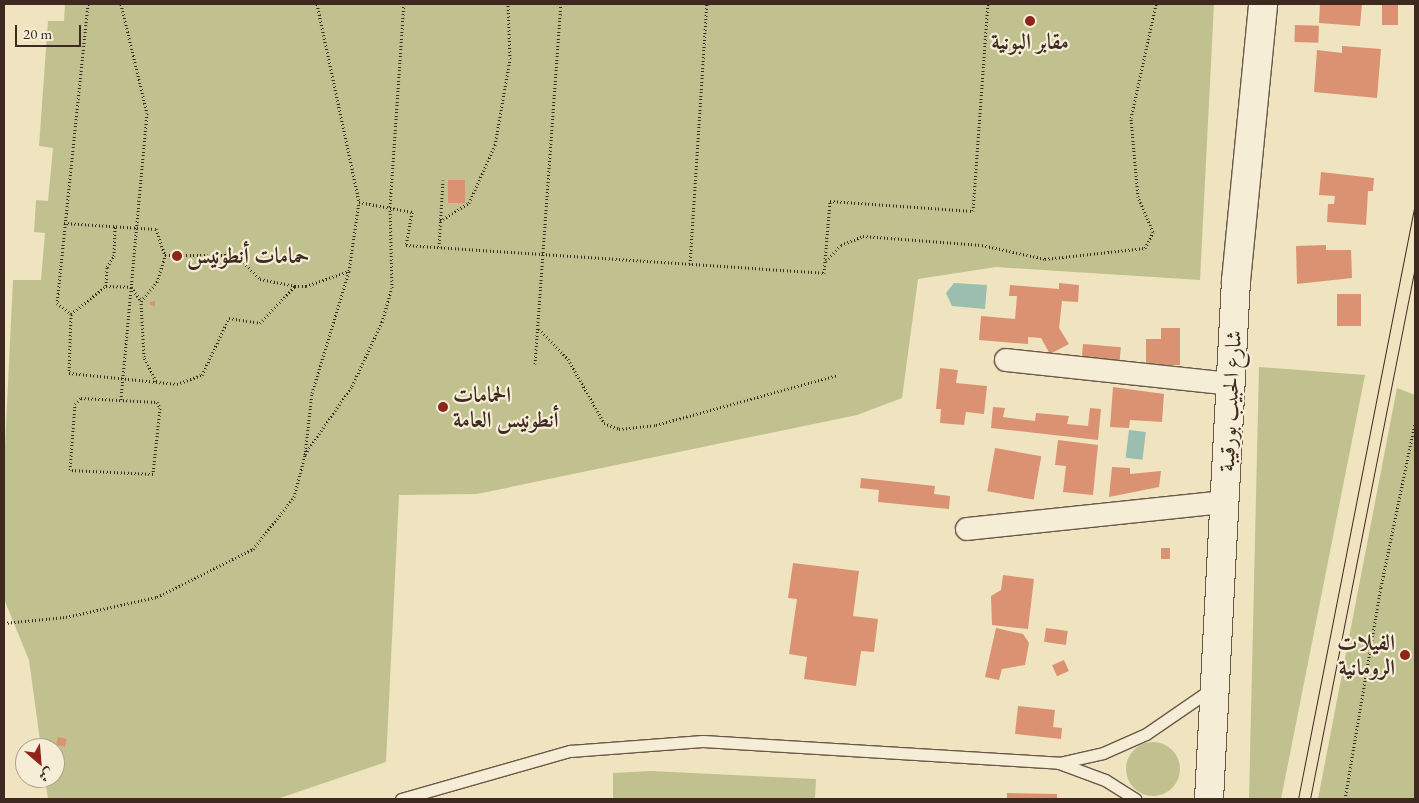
<!DOCTYPE html>
<html>
<head>
<meta charset="utf-8">
<style>
	body { margin:0 }
	#map { position:relative; width:1419px; height:803px; overflow:hidden; background:#f0e3c0; font-family:"EB Garamond",Amiri,serif }
	div>[style] { position:absolute }
	[style*='--x'] { left:calc(var(--x)*1px); top:calc(var(--y)*1px); width:calc(var(--w)*1px); rotate:calc(var(--a)*1deg) }
	.green>* { inset:0; background:#c0c18e }
	.round { border-radius:50% }
	.water>* { inset:0; background:#9bbeaf; transform-origin:0 0 }
	.building>* { inset:0; background:#db9272; transform-origin:0 0 }
	.path>* { height:3px; margin-top:-1.5px; transform-origin:0; background:repeating-linear-gradient(90deg,#3e2920 0 1px,transparent 0 3.5px) }
	.roads { filter:drop-shadow(1px 0 #6a5848) drop-shadow(-1px 0 #6a5848) drop-shadow(0 1px #6a5848) drop-shadow(0 -1px #6a5848) }
	.lane>* { height:11px; margin:-5.5px; padding:0 5.5px; transform-origin:5.5px; border-radius:5.5px; background:#f5edd6 }
	.street>* { height:22px; margin:-11px; padding:0 11px; transform-origin:11px; border-radius:11px; background:#f5edd6 }
	.secondary>* { height:28px; margin:-14px; padding:0 14px; transform-origin:14px; border-radius:14px; background:#f5edd6 }
	.tram>* { height:1px; margin:-0.5px; padding:0 0.5px; transform-origin:0.5px; border-radius:0.5px; background:#3e2920 }
	.dots>* { width:14px; height:14px; translate:-50% -50%; box-sizing:border-box; border:2px solid #f5edd6; border-radius:50% }
	span { translate:-50% -50%; white-space:nowrap; text-align:center; line-height:1.15; -webkit-text-stroke:4.5px #f5edd6; paint-order:stroke }
	.poi-label { font-size:22px; color:#3e2920; font-weight:700 }
	.left { translate:0 -50%; text-align:left }
	.right { translate:-100% -50%; text-align:right }
	.street-label { font-size:22px; color:#3e2920 }
	.frame { position:absolute; inset:0; border:5px solid #3e2920; pointer-events:none }
	.north { position:absolute; left:15px; top:738px; width:50px; height:50px; box-sizing:border-box; background:#f5edd6; border:1px solid #ac9f8d; border-radius:50%; rotate:153deg; font-size:14px; font-weight:700; line-height:20px; text-align:center; color:#3e2920 }
	.north::after { content:''; display:block; margin:auto; width:18px; height:22px; background:#8f2418; clip-path:polygon(50% 0,100% 100%,50% 72%,0 100%) }
	.scale { position:absolute; left:15px; top:25px; width:66px; height:22px; box-sizing:border-box; border:2px solid #3e2920; border-top:0; padding-left:6px; font-size:15px; line-height:18px; white-space:nowrap; color:#3e2920; -webkit-text-stroke:4px #f5edd6; paint-order:stroke }
</style>
</head>
<body>
<div id="map">
	<div class="green">
		<i style="clip-path:polygon(65px 4px,1214px 4px,1200px 280px,996px 267px,918px 279px,902px 398px,857px 415px,477px 494px,399px 495px,386px 762px,277px 799px,48px 799px,45px 778px,55px 778px,55px 748px,41px 748px,29px 660px,4px 599px,4px 467px,13px 280px,41px 280px,45px 233px,34px 232px,36px 200px,48px 201px,53px 148px,39px 146px,48px 21px,64px 21px)"></i>
		<i style="clip-path:polygon(1259px 367px,1365px 375px,1281px 799px,1249px 799px)"></i>
		<i style="clip-path:polygon(1397px 388px,1415px 395px,1415px 799px,1318px 799px)"></i>
		<i class="round" style="left:1126px;top:742px;width:54px;height:54px"></i>
		<i style="clip-path:polygon(651px 771px,816px 779px,815px 799px,613px 799px,613px 773px)"></i>
	</div>
	<div class="water">
		<i style="clip-path:polygon(954px 283px,987px 285px,985px 309px,952px 306px,946px 293px)"></i>
		<i style="left:1129px;top:430px;width:17px;height:28px;rotate:7deg"></i>
	</div>
	<div class="building">
		<i style="clip-path:polygon(1320px 4px,1362px 4px,1360px 26px,1319px 23px)"></i>
		<i style="left:1382px;top:4px;width:16px;height:21px"></i>
		<i style="left:1295px;top:25px;width:24px;height:17px;rotate:2deg"></i>
		<i style="clip-path:polygon(1342px 46px,1381px 49px,1377px 98px,1314px 92px,1317px 50px,1342px 53px)"></i>
		<i style="clip-path:polygon(1321px 172px,1374px 178px,1373px 191px,1368px 191px,1366px 225px,1327px 222px,1328px 204px,1334px 204px,1335px 196px,1319px 195px)"></i>
		<i style="left:448px;top:180px;width:17px;height:23px"></i>
		<i style="clip-path:polygon(1326px 245px,1326px 250px,1351px 250px,1352px 278px,1297px 284px,1296px 246px)"></i>
		<i style="clip-path:polygon(1059px 283px,1079px 285px,1078px 302px,1062px 301px,1059px 328px,1069px 344px,1050px 354px,1041px 338px,1028px 337px,1028px 344px,979px 340px,981px 316px,1015px 319px,1017px 296px,1009px 296px,1010px 285px,1059px 289px)"></i>
		<i style="left:1361px;top:294px;width:32px;height:24px;rotate:90deg"></i>
		<i style="clip-path:polygon(155px 301px,155px 306px,150px 305px,150px 302px)"></i>
		<i style="clip-path:polygon(1161px 328px,1180px 328px,1180px 365px,1146px 365px,1146px 339px,1161px 339px)"></i>
		<i style="left:1083px;top:344px;width:38px;height:15px;rotate:5deg"></i>
		<i style="clip-path:polygon(940px 368px,958px 370px,956px 383px,987px 386px,984px 414px,966px 412px,964px 425px,940px 423px,941px 409px,936px 409px)"></i>
		<i style="clip-path:polygon(1113px 387px,1164px 394px,1162px 422px,1130px 420px,1129px 428px,1110px 427px)"></i>
		<i style="clip-path:polygon(993px 407px,1005px 408px,1003px 417px,1035px 421px,1036px 413px,1069px 416px,1067px 424px,1088px 426px,1090px 408px,1101px 409px,1098px 440px,991px 428px)"></i>
		<i style="clip-path:polygon(1058px 440px,1098px 445px,1093px 495px,1063px 492px,1066px 466px,1055px 465px)"></i>
		<i style="left:995px;top:448px;width:47px;height:44px;rotate:10deg"></i>
		<i style="clip-path:polygon(1112px 467px,1130px 468px,1130px 474px,1161px 471px,1159px 487px,1109px 497px)"></i>
		<i style="clip-path:polygon(861px 478px,935px 486px,934px 494px,950px 496px,949px 509px,878px 502px,879px 490px,860px 488px)"></i>
		<i style="left:1161px;top:548px;width:9px;height:11px"></i>
		<i style="clip-path:polygon(793px 563px,859px 571px,853px 616px,878px 619px,874px 652px,861px 651px,856px 686px,804px 679px,807px 657px,789px 654px,797px 599px,788px 598px)"></i>
		<i style="clip-path:polygon(1003px 575px,1034px 579px,1028px 629px,992px 625px,991px 596px,1001px 590px)"></i>
		<i style="clip-path:polygon(996px 628px,1023px 634px,1029px 643px,1025px 665px,1002px 669px,999px 680px,985px 677px)"></i>
		<i style="left:1046px;top:628px;width:22px;height:14px;rotate:8deg"></i>
		<i style="left:1064px;top:660px;width:12px;height:13px;rotate:66deg"></i>
		<i style="clip-path:polygon(1018px 706px,1055px 710px,1053px 727px,1062px 728px,1061px 739px,1015px 734px)"></i>
		<i style="left:58px;top:737px;width:9px;height:8px;rotate:13deg"></i>
		<i style="clip-path:polygon(1007px 793px,1057px 794px,1057px 799px,1007px 799px)"></i>
	</div>
	<div class="path">
		<i style="--x:88;--y:4;--w:301;--a:95.9"></i>
		<i style="--x:57;--y:303;--w:18;--a:38"></i>
		<i style="--x:71;--y:314;--w:59;--a:91.9"></i>
		<i style="--x:69;--y:373;--w:109;--a:5.8"></i>
		<i style="--x:177;--y:384;--w:27;--a:-20"></i>
		<i style="--x:202;--y:375;--w:63;--a:-64.7"></i>
		<i style="--x:229;--y:318;--w:31;--a:9"></i>
		<i style="--x:260;--y:323;--w:51;--a:-46.6"></i>
		<i style="--x:295;--y:286;--w:11;--a:0"></i>
		<i style="--x:306;--y:286;--w:46;--a:-19.2"></i>
		<i style="--x:349;--y:271;--w:70;--a:-81.8"></i>
		<i style="--x:359;--y:202;--w:54;--a:10.7"></i>
		<i style="--x:412;--y:212;--w:34;--a:100"></i>
		<i style="--x:406;--y:245;--w:419;--a:3.8"></i>
		<i style="--x:824;--y:273;--w:72;--a:-85.2"></i>
		<i style="--x:830;--y:201;--w:143;--a:4"></i>
		<i style="--x:973;--y:211;--w:208;--a:-85.9"></i>
		<i style="--x:121;--y:4;--w:112;--a:76.6"></i>
		<i style="--x:147;--y:113;--w:288;--a:95.2"></i>
		<i style="--x:317;--y:4;--w:202;--a:78"></i>
		<i style="--x:440;--y:221;--w:34;--a:-32"></i>
		<i style="--x:469;--y:203;--w:64;--a:-65.9"></i>
		<i style="--x:495;--y:145;--w:87;--a:-80.1"></i>
		<i style="--x:510;--y:59;--w:55;--a:-92.1"></i>
		<i style="--x:64;--y:223;--w:92;--a:3.7"></i>
		<i style="--x:156;--y:229;--w:28;--a:71"></i>
		<i style="--x:165;--y:255;--w:71;--a:0"></i>
		<i style="--x:236;--y:255;--w:34;--a:45"></i>
		<i style="--x:260;--y:279;--w:36;--a:11"></i>
		<i style="--x:439;--y:247;--w:67;--a:-86.6"></i>
		<i style="--x:826;--y:261;--w:22;--a:-47"></i>
		<i style="--x:841;--y:245;--w:24;--a:-22"></i>
		<i style="--x:863;--y:236;--w:119;--a:4.3"></i>
		<i style="--x:982;--y:245;--w:65;--a:12.5"></i>
		<i style="--x:1045;--y:259;--w:101;--a:-6.3"></i>
		<i style="--x:1145;--y:248;--w:18;--a:-63"></i>
		<i style="--x:1153;--y:232;--w:38;--a:-113"></i>
		<i style="--x:1138;--y:197;--w:79;--a:-95.1"></i>
		<i style="--x:1131;--y:118;--w:117;--a:-77.6"></i>
		<i style="--x:690;--y:264;--w:261;--a:-86.3"></i>
		<i style="--x:106;--y:286;--w:19;--a:-87"></i>
		<i style="--x:107;--y:267;--w:13;--a:-58"></i>
		<i style="--x:114;--y:256;--w:30;--a:-88"></i>
		<i style="--x:71;--y:314;--w:45;--a:-38.7"></i>
		<i style="--x:106;--y:286;--w:25;--a:2"></i>
		<i style="--x:131;--y:287;--w:17;--a:54"></i>
		<i style="--x:539;--y:329;--w:42;--a:46"></i>
		<i style="--x:568;--y:359;--w:73;--a:60.6"></i>
		<i style="--x:604;--y:423;--w:16;--a:22"></i>
		<i style="--x:619;--y:429;--w:37;--a:-6"></i>
		<i style="--x:656;--y:425;--w:188;--a:-15.4"></i>
		<i style="--x:535;--y:364;--w:361;--a:-85.9"></i>
		<i style="--x:156;--y:381;--w:27;--a:-117"></i>
		<i style="--x:144;--y:357;--w:56;--a:-93.1"></i>
		<i style="--x:141;--y:301;--w:25;--a:-50"></i>
		<i style="--x:157;--y:282;--w:28;--a:-73"></i>
		<i style="--x:81;--y:398;--w:76;--a:3"></i>
		<i style="--x:157;--y:402;--w:7;--a:63"></i>
		<i style="--x:160;--y:408;--w:66;--a:96.1"></i>
		<i style="--x:153;--y:474;--w:83;--a:-177.2"></i>
		<i style="--x:70;--y:470;--w:66;--a:-85.7"></i>
		<i style="--x:75;--y:404;--w:8;--a:-45"></i>
		<i style="--x:305;--y:454;--w:83;--a:-55.3"></i>
		<i style="--x:352;--y:386;--w:71;--a:-64.9"></i>
		<i style="--x:382;--y:322;--w:35;--a:-74"></i>
		<i style="--x:392;--y:288;--w:81;--a:-91.4"></i>
		<i style="--x:390;--y:207;--w:203;--a:-86.1"></i>
		<i style="--x:4;--y:623;--w:62;--a:-5.5"></i>
		<i style="--x:66;--y:617;--w:93;--a:-12.4"></i>
		<i style="--x:157;--y:597;--w:107;--a:-26.6"></i>
		<i style="--x:253;--y:549;--w:66;--a:-51.7"></i>
		<i style="--x:294;--y:497;--w:43;--a:-75.3"></i>
		<i style="--x:305;--y:455;--w:62;--a:-83.6"></i>
		<i style="--x:312;--y:393;--w:127;--a:-73.1"></i>
		<i style="--x:1345;--y:799;--w:215;--a:-80.4"></i>
		<i style="--x:1381;--y:587;--w:167;--a:-78.3"></i>
	</div>
	<div class="roads">
		<div class="lane">
			<i style="--x:1059;--y:763;--w:45;--a:-12.8"></i>
			<i style="--x:1103;--y:753;--w:47;--a:-23.8"></i>
			<i style="--x:1146;--y:734;--w:81;--a:-34.5"></i>
			<i style="--x:401;--y:799;--w:176;--a:-15.9"></i>
			<i style="--x:570;--y:751;--w:133;--a:-4.3"></i>
			<i style="--x:703;--y:741;--w:357;--a:3.5"></i>
			<i style="--x:1059;--y:763;--w:49;--a:20.3"></i>
			<i style="--x:1105;--y:780;--w:36;--a:32"></i>
		</div>
		<div class="street">
			<i style="--x:1006;--y:360;--w:226;--a:6.1"></i>
			<i style="--x:967;--y:529;--w:258;--a:-6"></i>
		</div>
		<div class="secondary">
			<i style="--x:1209;--y:799;--w:519;--a:-87.02"></i>
			<i style="--x:1236;--y:281;--w:278;--a:-84.4"></i>
		</div>
	</div>
	<div class="tram">
		<i style="--x:1298;--y:799;--w:607;--a:-78.89"></i>
		<i style="--x:1310;--y:799;--w:542;--a:-78.84"></i>
	</div>
	<div class="dots">
		<i style="left:1030px;top:21px;background:#8f2418"></i>
		<i style="left:177px;top:256px;background:#8f2418"></i>
		<i style="left:443px;top:407px;background:#8f2418"></i>
		<i style="left:1405px;top:655px;background:#8f2418"></i>
	</div>
	<div class="poi-label">
		<span style="left:1030px;top:42px">مقابر البونية</span>
		<span class="left" style="left:187px;top:256px">حمامات أنطونيس</span>
		<span class="left" style="left:453px;top:407px">الحمامات<br>أنطونيس العامة</span>
		<span class="right" style="left:1395px;top:655px">الفيلات<br>الرومانية</span>
	</div>
	<div class="street-label">
		<span style="left:1230px;top:401px;rotate:-87deg">شارع الحبيب بورقيبة</span>
	</div>
	<div class="frame"></div>
	<div class="north">ش</div>
	<div class="scale">20 m</div>
</div>
</body>
</html>
